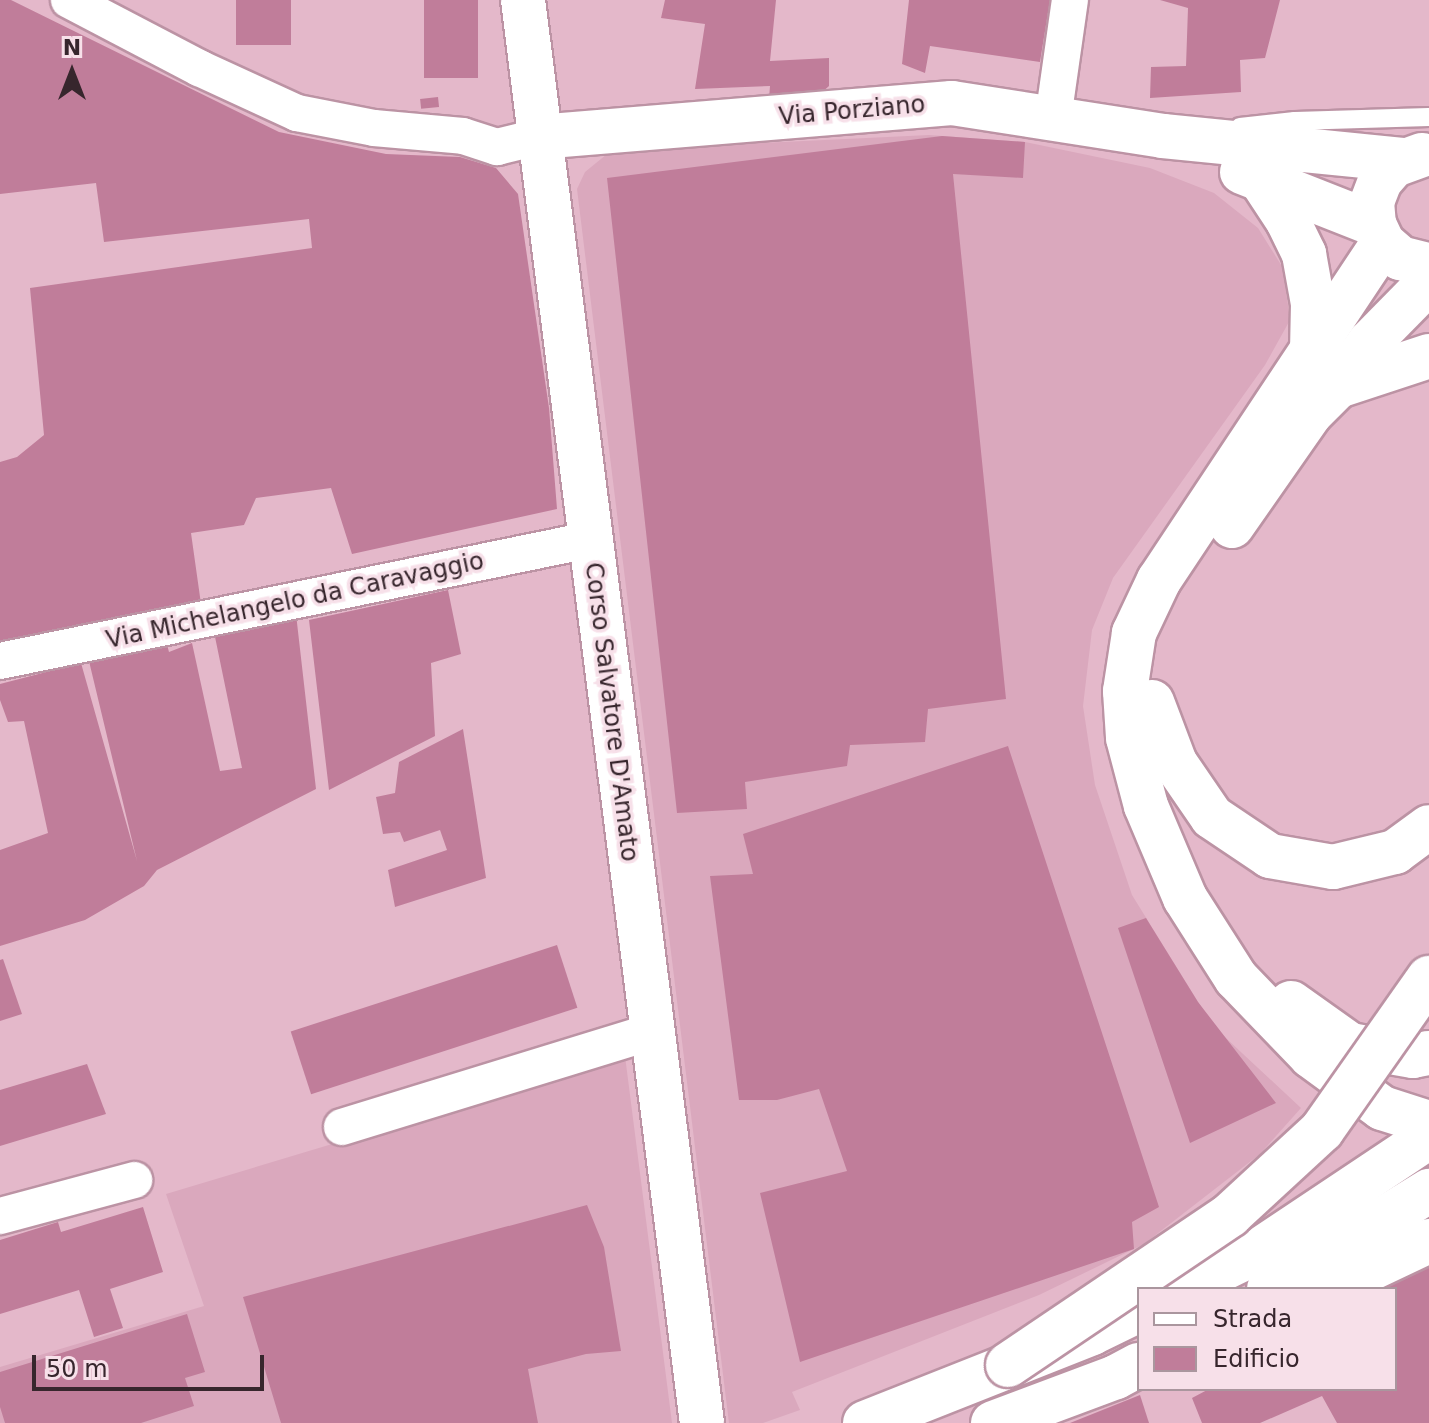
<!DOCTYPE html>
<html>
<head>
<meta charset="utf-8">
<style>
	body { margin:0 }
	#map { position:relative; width:1429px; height:1423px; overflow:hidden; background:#e4b8ca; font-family:"DejaVu Sans",sans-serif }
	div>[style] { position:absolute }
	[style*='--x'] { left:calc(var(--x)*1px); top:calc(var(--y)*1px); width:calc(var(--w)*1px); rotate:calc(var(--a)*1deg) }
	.built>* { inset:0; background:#daa8bd }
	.building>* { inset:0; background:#c07d9a; transform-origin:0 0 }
	.roads { filter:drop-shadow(2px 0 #bc93a4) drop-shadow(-2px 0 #bc93a4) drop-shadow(0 2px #bc93a4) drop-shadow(0 -2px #bc93a4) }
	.service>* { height:18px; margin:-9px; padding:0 9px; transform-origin:9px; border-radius:9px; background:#fff }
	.minor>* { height:36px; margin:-18px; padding:0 18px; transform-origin:18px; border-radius:18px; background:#fff }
	.tertiary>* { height:44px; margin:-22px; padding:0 22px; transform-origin:22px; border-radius:22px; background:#fff }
	.trunk>* { height:44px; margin:-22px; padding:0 22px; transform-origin:22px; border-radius:22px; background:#fff }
	.bridges { filter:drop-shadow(2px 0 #bc93a4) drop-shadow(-2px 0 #bc93a4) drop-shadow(0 2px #bc93a4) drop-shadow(0 -2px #bc93a4) }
	.trunk-bridge>* { height:44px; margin:-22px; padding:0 22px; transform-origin:22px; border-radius:22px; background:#fff }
	span { translate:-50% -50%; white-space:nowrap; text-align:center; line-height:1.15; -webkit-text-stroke:7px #f7e0e9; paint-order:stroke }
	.street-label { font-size:24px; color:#37262d }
	.legend { position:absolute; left:1137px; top:1287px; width:260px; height:104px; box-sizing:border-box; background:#f7e0e9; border:2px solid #aa969e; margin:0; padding:10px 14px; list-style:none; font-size:24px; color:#37262d }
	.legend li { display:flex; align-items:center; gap:16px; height:40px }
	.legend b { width:40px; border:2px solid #aa969e }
	.north { position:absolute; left:32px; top:32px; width:80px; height:80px; -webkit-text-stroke:6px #f7e0e9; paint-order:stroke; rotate:0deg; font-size:22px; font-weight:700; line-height:32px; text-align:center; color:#37262d }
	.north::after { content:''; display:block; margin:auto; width:28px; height:36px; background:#37262d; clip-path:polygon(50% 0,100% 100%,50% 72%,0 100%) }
	.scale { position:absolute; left:32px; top:1355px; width:232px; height:36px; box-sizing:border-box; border:4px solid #37262d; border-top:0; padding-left:10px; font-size:24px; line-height:28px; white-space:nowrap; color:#37262d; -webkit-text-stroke:6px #f7e0e9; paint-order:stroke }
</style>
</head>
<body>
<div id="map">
	<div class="built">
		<i style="clip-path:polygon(929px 135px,1025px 142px,1150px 168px,1214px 193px,1258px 228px,1283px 268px,1290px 320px,1265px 365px,1113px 578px,1092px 630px,1083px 706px,1095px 785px,1132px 895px,1213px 1026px,1301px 1108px,1260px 1154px,1144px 1244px,1039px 1295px,792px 1392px,800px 1410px,763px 1423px,729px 1423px,577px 189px,585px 172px,612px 150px)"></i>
		<i style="clip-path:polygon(625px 1056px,672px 1423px,0 1423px,0 1367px,204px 1306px,166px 1194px)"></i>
	</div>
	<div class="building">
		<i style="clip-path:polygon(0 0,11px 0,279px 132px,386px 154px,460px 157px,496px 168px,518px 194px,549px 408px,557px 509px,352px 554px,331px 488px,256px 498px,244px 525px,191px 533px,201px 604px,0 644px,0 462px,17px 457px,44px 435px,30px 288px,312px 248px,309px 219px,104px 242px,96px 183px,0 194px)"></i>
		<i style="left:236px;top:0;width:55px;height:45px"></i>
		<i style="left:424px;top:0;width:54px;height:78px"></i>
		<i style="clip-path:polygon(665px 0,776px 0,770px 61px,829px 58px,829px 86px,820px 94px,769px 99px,770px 86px,695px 89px,705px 24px,661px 18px)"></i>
		<i style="clip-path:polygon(909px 0,1050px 0,1040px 62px,930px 46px,925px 73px,902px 64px)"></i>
		<i style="clip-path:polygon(1280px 0,1265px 58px,1240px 60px,1241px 92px,1150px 98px,1151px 67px,1186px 66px,1188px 8px,1160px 0)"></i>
		<i style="left:438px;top:97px;width:10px;height:18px;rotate:84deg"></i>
		<i style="clip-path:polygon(942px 136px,1025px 142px,1023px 178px,953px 174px,1006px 699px,928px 709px,925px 742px,850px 745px,847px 766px,745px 782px,747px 809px,677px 813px,607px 178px)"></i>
		<i style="clip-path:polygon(448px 590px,461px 654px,431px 663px,435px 736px,329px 790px,309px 620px)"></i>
		<i style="clip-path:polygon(296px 614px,316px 789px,157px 870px,144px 886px,85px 920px,0 946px,0 850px,48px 833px,24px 721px,8px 722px,0 700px,0 684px,81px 663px,137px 861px,88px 657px,166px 641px,169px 652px,192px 643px,220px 771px,242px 768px,214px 632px)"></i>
		<i style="clip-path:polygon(463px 729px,486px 878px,395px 907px,388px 870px,447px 850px,440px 830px,404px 842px,400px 832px,383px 834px,376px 797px,395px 793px,399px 762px)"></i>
		<i style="clip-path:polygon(1008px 746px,1159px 1207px,1132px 1222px,1134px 1249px,800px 1362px,760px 1193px,847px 1171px,819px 1089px,777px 1100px,739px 1100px,710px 876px,753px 874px,743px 834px)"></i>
		<i style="clip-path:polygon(1146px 918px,1198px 1002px,1276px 1103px,1190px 1143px,1118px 928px)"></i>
		<i style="left:557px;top:945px;width:66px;height:280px;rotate:72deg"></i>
		<i style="clip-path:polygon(3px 959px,22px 1014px,0 1021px,0 960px)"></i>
		<i style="clip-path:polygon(87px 1064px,106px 1114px,0 1146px,0 1090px)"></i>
		<i style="clip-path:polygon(587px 1205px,604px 1247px,621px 1351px,586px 1354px,528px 1369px,538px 1423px,281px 1423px,243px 1297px)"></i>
		<i style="clip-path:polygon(143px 1207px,163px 1272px,110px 1289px,123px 1328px,94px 1337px,79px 1290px,0 1314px,0 1240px,58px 1222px,61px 1232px)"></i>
		<i style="clip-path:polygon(1429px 1262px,1429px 1423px,1337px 1423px,1322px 1396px,1260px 1423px,1202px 1423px,1192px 1398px,1209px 1389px,1395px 1389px,1395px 1289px,1381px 1289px)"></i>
		<i style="clip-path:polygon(187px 1314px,205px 1372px,185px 1378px,194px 1406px,141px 1423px,5px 1423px,0 1407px,0 1372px)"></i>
		<i style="clip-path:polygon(1140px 1395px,1149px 1423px,1070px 1423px)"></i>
	</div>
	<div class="roads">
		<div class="service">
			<i style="--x:1240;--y:127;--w:55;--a:-6.2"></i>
			<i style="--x:1295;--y:121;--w:134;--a:-1.7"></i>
		</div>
		<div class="minor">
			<i style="--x:69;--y:0;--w:147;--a:27.6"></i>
			<i style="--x:199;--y:68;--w:108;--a:24.7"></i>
			<i style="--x:297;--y:113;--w:78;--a:11"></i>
			<i style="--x:374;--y:128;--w:89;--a:5.1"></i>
			<i style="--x:463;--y:136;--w:36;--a:18"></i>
			<i style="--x:497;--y:147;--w:42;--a:-13.7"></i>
			<i style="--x:1053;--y:119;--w:120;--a:-81.9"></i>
			<i style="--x:0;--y:661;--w:601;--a:-11.61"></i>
			<i style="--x:342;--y:1127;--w:322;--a:-17.1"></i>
			<i style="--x:0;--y:1216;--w:139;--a:-15"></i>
		</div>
		<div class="tertiary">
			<i style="--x:523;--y:0;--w:1434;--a:82.83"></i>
			<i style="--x:538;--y:137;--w:415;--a:-4.7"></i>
			<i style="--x:952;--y:103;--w:214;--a:8.9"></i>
			<i style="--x:1163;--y:136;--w:243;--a:5.7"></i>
			<i style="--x:1422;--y:155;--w:30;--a:160"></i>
			<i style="--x:1394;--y:165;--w:21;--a:131"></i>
			<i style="--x:1380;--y:181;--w:22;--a:111"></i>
			<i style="--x:1372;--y:202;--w:22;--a:85"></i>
			<i style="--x:1374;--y:224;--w:21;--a:65"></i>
			<i style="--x:1383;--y:243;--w:23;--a:41"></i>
			<i style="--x:1400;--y:258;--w:30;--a:14"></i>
			<i style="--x:1242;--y:172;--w:142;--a:21.5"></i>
		</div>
		<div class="trunk">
			<i style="--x:1261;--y:180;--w:49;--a:56.6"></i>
			<i style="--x:1288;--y:221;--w:37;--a:64"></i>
			<i style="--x:1304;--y:254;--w:51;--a:79.8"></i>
			<i style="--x:1313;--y:304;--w:48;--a:91.2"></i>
			<i style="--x:1383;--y:243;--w:405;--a:123.6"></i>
			<i style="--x:1159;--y:580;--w:59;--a:115.3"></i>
			<i style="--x:1134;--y:633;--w:59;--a:98.8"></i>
			<i style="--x:1125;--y:691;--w:47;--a:86.3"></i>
			<i style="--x:1128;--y:738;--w:70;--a:75.2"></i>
			<i style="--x:1146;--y:806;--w:100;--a:67"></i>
			<i style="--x:1185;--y:898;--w:95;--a:57.5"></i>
			<i style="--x:1236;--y:978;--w:108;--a:46.1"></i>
			<i style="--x:1311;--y:1056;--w:88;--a:36.2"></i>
			<i style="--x:1382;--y:1108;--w:49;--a:17.7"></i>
			<i style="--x:1338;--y:386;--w:96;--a:-18.2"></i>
			<i style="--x:1232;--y:526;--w:136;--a:-55.1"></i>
			<i style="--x:1310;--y:414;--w:40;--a:-45"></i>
			<i style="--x:1338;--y:386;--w:53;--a:-54.2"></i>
			<i style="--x:1369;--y:343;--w:86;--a:-45.5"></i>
			<i style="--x:1152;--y:702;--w:65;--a:69.3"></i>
			<i style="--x:1175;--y:763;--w:65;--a:55.6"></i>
			<i style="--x:1212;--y:817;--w:70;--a:33.9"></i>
			<i style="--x:1270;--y:856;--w:64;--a:9.9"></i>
			<i style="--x:1333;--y:867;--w:64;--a:-13.6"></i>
			<i style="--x:1395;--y:852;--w:42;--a:-36.3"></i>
			<i style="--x:1291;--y:1003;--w:72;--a:35.4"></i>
			<i style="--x:1350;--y:1045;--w:64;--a:9.9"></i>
			<i style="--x:1413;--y:1056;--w:16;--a:-11"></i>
			<i style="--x:1181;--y:1289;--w:82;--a:-25.9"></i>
			<i style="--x:1255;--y:1253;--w:209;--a:-33.7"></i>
			<i style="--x:1269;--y:1289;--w:188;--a:-31.5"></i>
			<i style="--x:1328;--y:1289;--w:112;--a:-25.4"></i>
			<i style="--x:865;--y:1423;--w:244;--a:-21.6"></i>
			<i style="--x:1092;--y:1333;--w:52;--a:-26.1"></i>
			<i style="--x:993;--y:1423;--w:131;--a:-20.5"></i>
			<i style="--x:1116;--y:1377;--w:26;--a:-28"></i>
		</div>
	</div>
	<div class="bridges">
		<div class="trunk-bridge">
			<i style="--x:1008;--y:1365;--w:268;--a:-34"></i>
			<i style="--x:1230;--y:1215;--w:125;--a:-42.7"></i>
			<i style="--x:1322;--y:1130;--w:186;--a:-54.9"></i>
		</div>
	</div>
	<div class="street-label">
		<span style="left:852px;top:111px;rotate:-5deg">Via Porziano</span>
		<span style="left:295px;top:601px;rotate:-12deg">Via Michelangelo da Caravaggio</span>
		<span style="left:611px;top:712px;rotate:83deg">Corso Salvatore D'Amato</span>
	</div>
	<ul class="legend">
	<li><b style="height:10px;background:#fff"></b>Strada</li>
	<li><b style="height:22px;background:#c07d9a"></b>Edificio</li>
	</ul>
	<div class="north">N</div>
	<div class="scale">50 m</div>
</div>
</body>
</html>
